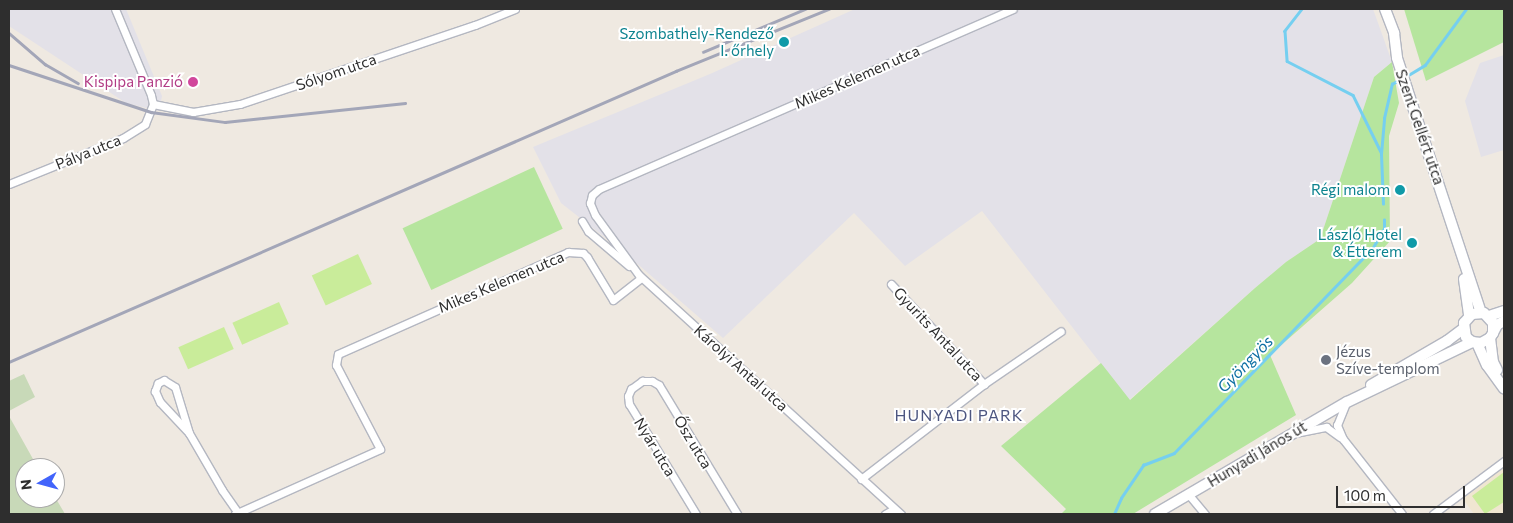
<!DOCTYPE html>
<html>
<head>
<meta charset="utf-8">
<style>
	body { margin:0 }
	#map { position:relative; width:1513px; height:523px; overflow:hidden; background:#efe9e1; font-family:Commissioner,sans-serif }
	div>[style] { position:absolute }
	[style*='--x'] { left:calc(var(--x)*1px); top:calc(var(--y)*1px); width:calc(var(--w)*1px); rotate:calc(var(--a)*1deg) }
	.industrial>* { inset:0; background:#e3e1e8 }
	.education>* { inset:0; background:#f0e6d1 }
	.green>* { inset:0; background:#b6e59e; transform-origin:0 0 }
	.cemetery>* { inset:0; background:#c8d9b8 }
	.pitch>* { inset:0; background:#c9ec9a; transform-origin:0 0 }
	.stream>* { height:2.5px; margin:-1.25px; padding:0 1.25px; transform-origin:1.25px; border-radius:1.25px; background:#75cff0 }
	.roads { filter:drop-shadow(1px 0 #b4b7c1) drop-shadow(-1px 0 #b4b7c1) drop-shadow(0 1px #b4b7c1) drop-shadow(0 -1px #b4b7c1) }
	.street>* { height:7px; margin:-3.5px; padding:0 3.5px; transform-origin:3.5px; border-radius:3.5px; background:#fff }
	.secondary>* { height:10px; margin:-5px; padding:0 5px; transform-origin:5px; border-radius:5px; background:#fff }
	.rail>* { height:2.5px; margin:-1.25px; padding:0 1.25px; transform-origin:1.25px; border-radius:1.25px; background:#a3a6b8 }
	.dots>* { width:14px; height:14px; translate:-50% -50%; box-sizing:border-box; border:2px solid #fff; border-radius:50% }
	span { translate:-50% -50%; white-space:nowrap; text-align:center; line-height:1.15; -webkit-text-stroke:4px #fff; paint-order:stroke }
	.culture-label { font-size:15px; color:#0d838f }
	.right { translate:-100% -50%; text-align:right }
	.street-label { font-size:15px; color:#2e2e2e }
	.hotel-label { font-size:15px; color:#b23c85 }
	.worship-label { font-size:15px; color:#5b616d }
	.left { translate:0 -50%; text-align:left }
	.water-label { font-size:16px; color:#0d6fa3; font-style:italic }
	.neighbourhood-label { font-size:16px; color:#4d5680; letter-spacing:1px }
	.frame { position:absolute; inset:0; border:10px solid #2e2e2e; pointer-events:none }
	.north { position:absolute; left:15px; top:458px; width:50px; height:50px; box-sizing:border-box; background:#fff; border:1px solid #ababab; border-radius:50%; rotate:263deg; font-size:14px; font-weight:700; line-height:20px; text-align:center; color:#2e2e2e }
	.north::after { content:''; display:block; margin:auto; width:18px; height:22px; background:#4264fb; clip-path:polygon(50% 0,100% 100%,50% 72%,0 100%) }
	.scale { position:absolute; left:1336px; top:486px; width:129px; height:22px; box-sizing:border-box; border:2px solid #2e2e2e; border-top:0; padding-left:6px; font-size:15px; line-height:18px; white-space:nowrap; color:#2e2e2e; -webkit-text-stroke:4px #fff; paint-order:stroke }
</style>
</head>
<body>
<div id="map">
	<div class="industrial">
		<i style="clip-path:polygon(9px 9px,126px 9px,162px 96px,159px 111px,126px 103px,9px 26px)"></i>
		<i style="clip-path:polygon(855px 9px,1373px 9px,1392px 62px,1374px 77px,1320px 239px,1286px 262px,1255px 288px,1129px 400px,982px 211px,905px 266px,854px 213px,723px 338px,626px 254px,561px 203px,533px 147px,710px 74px)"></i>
		<i style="clip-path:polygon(1504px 55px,1504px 150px,1481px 157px,1465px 101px,1480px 63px)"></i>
	</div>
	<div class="education">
		<i style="clip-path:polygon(1504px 468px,1504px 514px,1474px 514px,1463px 499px)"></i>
	</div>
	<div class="green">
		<i style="clip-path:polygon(1404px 9px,1504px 9px,1504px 42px,1426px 81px)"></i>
		<i style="clip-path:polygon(1392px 62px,1399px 103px,1389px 136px,1390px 241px,1352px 283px,1270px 355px,1296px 415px,1133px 514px,1061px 514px,1066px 509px,1001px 446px,1101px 363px,1130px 400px,1255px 288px,1286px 262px,1320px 239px,1374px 77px)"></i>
		<i style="left:534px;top:167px;width:68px;height:145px;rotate:65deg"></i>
	</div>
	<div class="cemetery">
		<i style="clip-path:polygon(24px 374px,35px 397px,9px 411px,9px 381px)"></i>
		<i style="clip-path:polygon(9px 416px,38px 468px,25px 468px,25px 498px,55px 497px,65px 514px,9px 514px)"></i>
	</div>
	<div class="pitch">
		<i style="left:358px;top:254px;width:33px;height:51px;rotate:65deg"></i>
		<i style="left:279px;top:302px;width:24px;height:51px;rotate:66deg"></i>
		<i style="left:224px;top:327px;width:24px;height:50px;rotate:66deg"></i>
		<i style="clip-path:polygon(1504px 472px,1504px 502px,1485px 514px,1472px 496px)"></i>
	</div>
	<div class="stream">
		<i style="--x:1302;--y:9;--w:28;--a:128"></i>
		<i style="--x:1285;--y:31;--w:30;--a:86"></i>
		<i style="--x:1287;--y:61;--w:74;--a:27.3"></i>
		<i style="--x:1353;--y:95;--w:64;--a:63.8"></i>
		<i style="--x:1405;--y:77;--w:23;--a:-31"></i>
		<i style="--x:1425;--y:65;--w:69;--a:-53.8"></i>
		<i style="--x:1383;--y:204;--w:50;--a:-92.3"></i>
		<i style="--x:1381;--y:154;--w:36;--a:-85"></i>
		<i style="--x:1384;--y:118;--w:35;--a:-77"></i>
		<i style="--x:1392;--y:84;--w:9;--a:-32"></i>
		<i style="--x:1114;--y:514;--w:17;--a:-66"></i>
		<i style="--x:1121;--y:498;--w:40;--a:-56"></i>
		<i style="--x:1143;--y:465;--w:33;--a:-21"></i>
		<i style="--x:1174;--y:453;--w:284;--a:-45.9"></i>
		<i style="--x:1372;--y:249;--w:24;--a:-60"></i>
		<i style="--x:1384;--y:228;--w:8;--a:-90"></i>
	</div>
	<div class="roads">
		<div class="street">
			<i style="--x:153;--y:104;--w:41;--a:11.3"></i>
			<i style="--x:193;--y:112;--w:48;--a:-9.7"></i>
			<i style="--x:240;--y:104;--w:248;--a:-18.6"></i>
			<i style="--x:475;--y:25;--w:43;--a:-21.8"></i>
			<i style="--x:9;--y:184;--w:123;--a:-22"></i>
			<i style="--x:123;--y:138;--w:26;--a:-32"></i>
			<i style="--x:145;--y:124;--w:22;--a:-68"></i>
			<i style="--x:153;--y:104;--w:9;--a:-103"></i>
			<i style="--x:151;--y:95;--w:93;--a:-112.7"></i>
			<i style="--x:582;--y:221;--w:12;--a:59"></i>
			<i style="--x:588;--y:231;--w:54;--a:40.5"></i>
			<i style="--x:639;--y:275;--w:355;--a:42.4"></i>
			<i style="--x:641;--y:278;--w:78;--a:-126.1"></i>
			<i style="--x:595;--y:215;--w:13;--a:-113"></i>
			<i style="--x:590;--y:203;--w:8;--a:-76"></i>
			<i style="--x:592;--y:195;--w:9;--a:-41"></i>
			<i style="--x:599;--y:189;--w:451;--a:-23.5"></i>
			<i style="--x:891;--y:284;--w:137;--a:47.1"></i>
			<i style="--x:1346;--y:403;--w:24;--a:112"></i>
			<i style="--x:1337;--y:425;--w:15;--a:67"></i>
			<i style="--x:1343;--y:439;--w:95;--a:51.8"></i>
			<i style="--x:189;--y:433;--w:48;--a:-106.9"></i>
			<i style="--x:175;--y:387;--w:13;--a:-148"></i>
			<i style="--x:164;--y:380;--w:7;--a:153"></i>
			<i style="--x:158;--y:383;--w:9;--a:111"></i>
			<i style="--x:155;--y:391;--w:12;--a:66"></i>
			<i style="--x:160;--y:402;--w:42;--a:46.9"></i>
			<i style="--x:189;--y:433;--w:66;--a:59.9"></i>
			<i style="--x:222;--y:490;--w:29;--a:55"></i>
			<i style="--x:1295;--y:433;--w:32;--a:-11"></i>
			<i style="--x:1326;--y:427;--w:17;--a:36"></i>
			<i style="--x:861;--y:479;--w:155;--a:-37.7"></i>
			<i style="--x:984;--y:384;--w:93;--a:-34.5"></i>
			<i style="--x:1189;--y:495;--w:25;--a:50"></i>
			<i style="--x:235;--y:514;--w:159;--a:-24.1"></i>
			<i style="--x:380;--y:449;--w:95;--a:-117.6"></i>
			<i style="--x:336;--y:365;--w:11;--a:-80"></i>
			<i style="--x:338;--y:354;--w:252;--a:-23.9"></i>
			<i style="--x:568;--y:252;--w:15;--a:4"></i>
			<i style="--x:583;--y:253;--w:6;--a:45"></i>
			<i style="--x:587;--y:257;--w:50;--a:58.8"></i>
			<i style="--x:613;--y:300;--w:36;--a:-38"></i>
			<i style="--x:696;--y:514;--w:129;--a:-121.3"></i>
			<i style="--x:629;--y:404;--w:8;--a:-97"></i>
			<i style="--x:628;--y:396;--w:8;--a:-67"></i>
			<i style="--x:631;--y:389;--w:14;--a:-36"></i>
			<i style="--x:642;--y:381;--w:10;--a:0"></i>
			<i style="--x:652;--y:381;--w:8;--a:30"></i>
			<i style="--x:659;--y:385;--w:151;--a:58.8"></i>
			<i style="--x:885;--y:514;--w:10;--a:-29"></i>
			<i style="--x:1433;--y:514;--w:89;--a:-36.7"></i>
		</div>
		<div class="secondary">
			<i style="--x:1385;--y:9;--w:26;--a:69"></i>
			<i style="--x:1394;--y:33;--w:25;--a:83"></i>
			<i style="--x:1397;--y:58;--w:33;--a:72"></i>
			<i style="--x:1407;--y:89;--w:236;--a:71.7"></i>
			<i style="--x:1464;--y:279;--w:36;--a:82"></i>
			<i style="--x:1489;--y:316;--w:16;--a:-18"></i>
			<i style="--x:1493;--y:333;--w:10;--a:-90"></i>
			<i style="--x:1493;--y:323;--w:13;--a:-132"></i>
			<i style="--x:1484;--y:313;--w:12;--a:175"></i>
			<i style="--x:1472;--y:314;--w:12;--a:132"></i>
			<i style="--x:1464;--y:323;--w:14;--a:82"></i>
			<i style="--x:1466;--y:337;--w:8;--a:40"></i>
			<i style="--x:1472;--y:342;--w:9;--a:6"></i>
			<i style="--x:1481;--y:343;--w:10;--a:-29"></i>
			<i style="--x:1490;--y:338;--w:6;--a:-59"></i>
			<i style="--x:1493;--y:333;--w:9;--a:-63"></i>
			<i style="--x:1497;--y:325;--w:8;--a:-30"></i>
			<i style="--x:1490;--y:338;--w:24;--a:83"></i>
			<i style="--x:1493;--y:362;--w:9;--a:63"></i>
			<i style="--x:1477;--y:343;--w:24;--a:66"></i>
			<i style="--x:1487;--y:365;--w:29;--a:54"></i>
			<i style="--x:1371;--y:385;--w:88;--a:-30.1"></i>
			<i style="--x:1447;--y:341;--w:20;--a:-37"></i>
			<i style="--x:1155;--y:514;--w:222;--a:-30.3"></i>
			<i style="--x:1347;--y:402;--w:139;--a:-25.6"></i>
		</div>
	</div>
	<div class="rail">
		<i style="--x:9;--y:33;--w:48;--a:40.7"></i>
		<i style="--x:45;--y:64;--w:38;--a:30"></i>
		<i style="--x:703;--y:52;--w:111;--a:-22.9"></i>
		<i style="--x:9;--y:65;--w:150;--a:18.3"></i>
		<i style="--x:151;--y:112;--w:75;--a:7.7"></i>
		<i style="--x:225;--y:122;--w:181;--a:-6"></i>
		<i style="--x:9;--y:362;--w:728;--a:-23.57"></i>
		<i style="--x:676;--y:71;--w:165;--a:-22.1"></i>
	</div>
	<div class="dots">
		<i style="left:784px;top:42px;background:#0f9aa8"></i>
		<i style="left:193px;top:82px;background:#d1479c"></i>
		<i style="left:1400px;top:190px;background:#0f9aa8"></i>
		<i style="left:1412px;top:243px;background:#0f9aa8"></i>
		<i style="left:1326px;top:360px;background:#6b7280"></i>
	</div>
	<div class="culture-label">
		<span class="right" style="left:774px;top:42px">Szombathely-Rendező<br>I. őrhely</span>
		<span class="right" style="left:1390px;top:190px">Régi malom</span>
		<span class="right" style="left:1402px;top:243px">László Hotel<br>&amp; Étterem</span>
	</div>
	<div class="street-label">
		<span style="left:336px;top:72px;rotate:-19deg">Sólyom utca</span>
		<span style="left:857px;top:77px;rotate:-24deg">Mikes Kelemen utca</span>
		<span style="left:1420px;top:127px;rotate:71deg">Szent Gellért utca</span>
		<span style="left:88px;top:152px;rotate:-22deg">Pálya utca</span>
		<span style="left:501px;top:282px;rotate:-23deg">Mikes Kelemen utca</span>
		<span style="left:938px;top:334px;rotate:47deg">Gyurits Antal utca</span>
		<span style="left:741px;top:368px;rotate:42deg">Károlyi Antal utca</span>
		<span style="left:693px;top:442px;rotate:59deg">Ősz utca</span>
		<span style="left:655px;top:447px;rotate:59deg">Nyár utca</span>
		<span style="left:1257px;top:454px;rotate:-31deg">Hunyadi János út</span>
	</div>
	<div class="hotel-label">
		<span class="right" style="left:183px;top:82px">Kispipa Panzió</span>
	</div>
	<div class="worship-label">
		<span class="left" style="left:1336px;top:360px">Jézus<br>Szíve-templom</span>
	</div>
	<div class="water-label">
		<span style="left:1245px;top:364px;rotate:-46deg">Gyöngyös</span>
	</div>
	<div class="neighbourhood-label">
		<span style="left:959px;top:415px">HUNYADI PARK</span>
	</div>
	<div class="frame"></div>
	<div class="north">N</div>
	<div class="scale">100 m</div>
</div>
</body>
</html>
